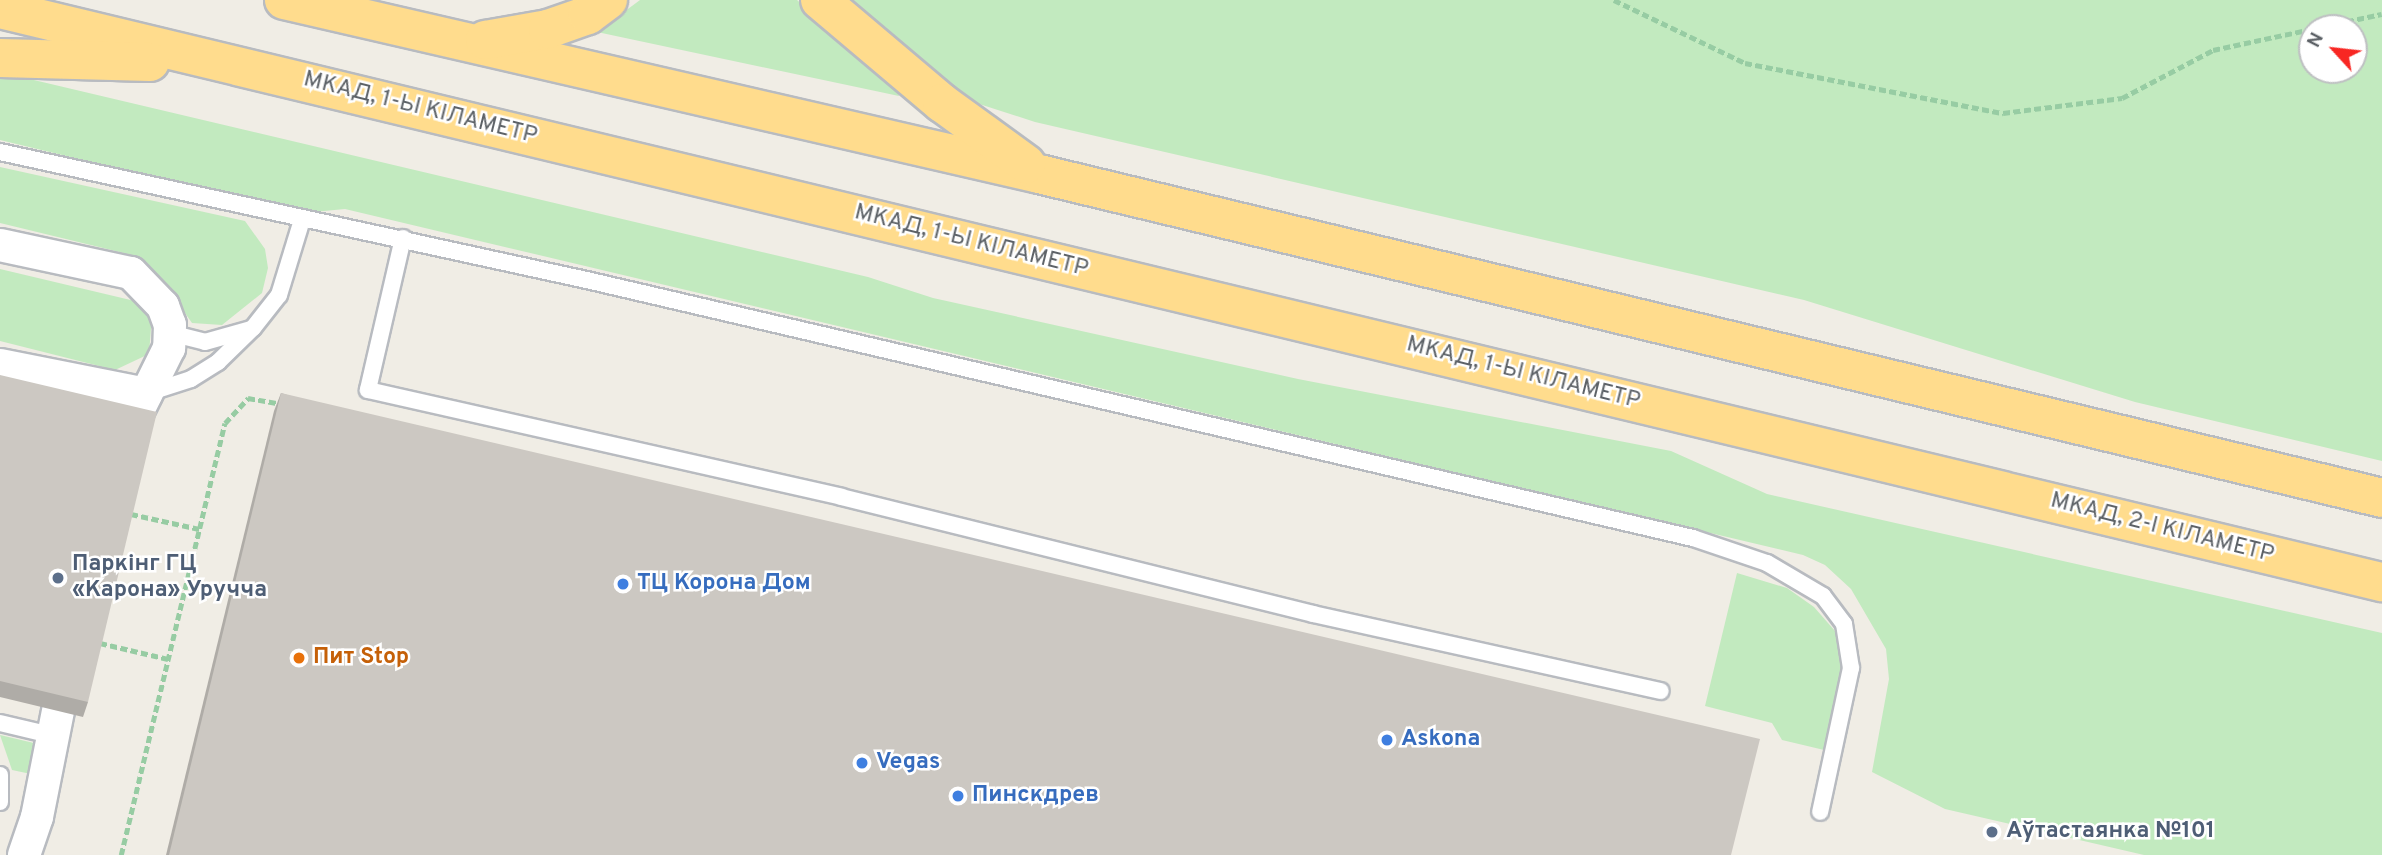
<!DOCTYPE html>
<html>
<head>
<meta charset="utf-8">
<style>
	body { margin:0 }
	#map { position:relative; width:2382px; height:855px; overflow:hidden; background:#f0ede5; font-family:Overpass,sans-serif }
	div>[style] { position:absolute }
	[style*='--x'] { left:calc(var(--x)*1px); top:calc(var(--y)*1px); width:calc(var(--w)*1px); rotate:calc(var(--a)*1deg) }
	.green>* { inset:0; background:#c2eabf }
	.path>* { height:4.5px; margin-top:-2.25px; transform-origin:0; background:repeating-linear-gradient(90deg,#97cca3 0 7px,transparent 0 10.5px) }
	.roads { filter:drop-shadow(2px 0 #b8bbc0) drop-shadow(-2px 0 #b8bbc0) drop-shadow(0 2px #b8bbc0) drop-shadow(0 -2px #b8bbc0) }
	.lane>* { height:16px; margin:-8px; padding:0 8px; transform-origin:8px; border-radius:8px; background:#fff }
	.street>* { height:32px; margin:-16px; padding:0 16px; transform-origin:16px; border-radius:16px; background:#fff }
	.highway>* { height:38px; margin:-19px; padding:0 19px; transform-origin:19px; border-radius:19px; background:#ffdc8d }
	.wall>* { inset:0; background:#afaca7 }
	.building>* { inset:0; background:#ccc8c2 }
	.dots>* { width:19px; height:19px; translate:-50% -50%; box-sizing:border-box; border:4px solid #fff; border-radius:50% }
	span { translate:-50% -50%; white-space:nowrap; text-align:center; line-height:1.15; -webkit-text-stroke:5px #fff; paint-order:stroke }
	.street-label { font-size:23px; color:#5d6267 }
	.service-label { font-size:23px; color:#4e5e75; font-weight:700 }
	.left { translate:0 -50%; text-align:left }
	.shop-label { font-size:23px; color:#366cbe; font-weight:700 }
	.food-label { font-size:23px; color:#c56008; font-weight:700 }
	.north { position:absolute; left:2298px; top:14px; width:70px; height:70px; box-sizing:border-box; background:#fff; border:2px solid #bec0c2; border-radius:50%; rotate:297deg; font-size:19px; font-weight:700; line-height:28px; text-align:center; color:#5d6267 }
	.north::after { content:''; display:block; margin:auto; width:24px; height:32px; background:#f82723; clip-path:polygon(50% 0,100% 100%,50% 72%,0 100%) }
</style>
</head>
<body>
<div id="map">
	<div class="green">
		<i style="clip-path:polygon(640px 0,797px 0,896px 87px,899px 96px,597px 32px)"></i>
		<i style="clip-path:polygon(evenodd,841px 0,2382px 0,2382px 461px,2135px 402px,1804px 300px,1035px 122px,973px 102px,923px 73px,841px 0,2312px 28px,2354px 28px,2354px 70px,2312px 70px,2312px 28px)"></i>
		<i style="clip-path:polygon(0 72px,868px 277px,933px 298px,1298px 379px,1671px 451px,1767px 494px,2382px 633px,2382px 855px,2144px 855px,1945px 809px,1872px 772px,1889px 679px,1886px 649px,1851px 589px,1825px 565px,1803px 555px,345px 209px,303px 213px,0 140px)"></i>
		<i style="clip-path:polygon(0 167px,245px 221px,265px 249px,268px 268px,262px 293px,222px 325px,192px 323px,159px 276px,136px 256px,0 223px)"></i>
		<i style="clip-path:polygon(0 269px,139px 302px,152px 315px,149px 354px,115px 370px,0 341px)"></i>
		<i style="clip-path:polygon(1737px 573px,1787px 588px,1814px 607px,1835px 631px,1853px 684px,1841px 754px,1782px 740px,1772px 723px,1705px 706px)"></i>
		<i style="clip-path:polygon(0 735px,38px 744px,31px 774px,12px 770px)"></i>
	</div>
	<div class="path">
		<i style="--x:1614;--y:0;--w:145;--a:25.7"></i>
		<i style="--x:1745;--y:63;--w:263;--a:11"></i>
		<i style="--x:2003;--y:113;--w:120;--a:-7.2"></i>
		<i style="--x:2122;--y:98;--w:103;--a:-27.8"></i>
		<i style="--x:2213;--y:50;--w:101;--a:-12"></i>
		<i style="--x:2316;--y:28;--w:67;--a:-12"></i>
		<i style="--x:131;--y:514;--w:70;--a:12.4"></i>
		<i style="--x:100;--y:643;--w:70;--a:13.2"></i>
		<i style="--x:121;--y:855;--w:444;--a:-76.5"></i>
		<i style="--x:225;--y:423;--w:34;--a:-47"></i>
		<i style="--x:248;--y:398;--w:36;--a:10"></i>
	</div>
	<div class="roads">
		<div class="lane">
			<i style="--x:0;--y:152;--w:605;--a:12.31"></i>
			<i style="--x:591;--y:281;--w:1132;--a:13.13"></i>
			<i style="--x:1693;--y:538;--w:78;--a:18.7"></i>
			<i style="--x:1767;--y:563;--w:65;--a:30.5"></i>
			<i style="--x:1823;--y:596;--w:35;--a:53"></i>
			<i style="--x:1844;--y:624;--w:45;--a:81"></i>
			<i style="--x:1851;--y:668;--w:147;--a:102.1"></i>
			<i style="--x:403;--y:238;--w:156;--a:103"></i>
			<i style="--x:368;--y:390;--w:485;--a:12.7"></i>
			<i style="--x:841;--y:497;--w:486;--a:13.9"></i>
			<i style="--x:1313;--y:614;--w:356;--a:12.5"></i>
			<i style="--x:170;--y:333;--w:36;--a:14"></i>
			<i style="--x:205;--y:342;--w:48;--a:-15.8"></i>
			<i style="--x:148;--y:393;--w:45;--a:-18"></i>
			<i style="--x:191;--y:379;--w:32;--a:-32"></i>
			<i style="--x:218;--y:362;--w:49;--a:-44.2"></i>
			<i style="--x:253;--y:328;--w:42;--a:-51.8"></i>
			<i style="--x:279;--y:295;--w:78;--a:-73"></i>
			<i style="--x:0;--y:723;--w:57;--a:13.3"></i>
			<i style="--x:0;--y:775;--w:27;--a:90"></i>
		</div>
		<div class="street">
			<i style="--x:0;--y:245;--w:134;--a:12.1"></i>
			<i style="--x:131;--y:273;--w:46;--a:45.9"></i>
			<i style="--x:163;--y:306;--w:20;--a:70"></i>
			<i style="--x:170;--y:325;--w:23;--a:92"></i>
			<i style="--x:169;--y:348;--w:84;--a:116.3"></i>
			<i style="--x:0;--y:365;--w:149;--a:11.2"></i>
			<i style="--x:24;--y:855;--w:40;--a:-71.1"></i>
			<i style="--x:37;--y:817;--w:108;--a:-78.8"></i>
		</div>
		<div class="highway">
			<i style="--x:284;--y:0;--w:775;--a:12.98"></i>
			<i style="--x:1039;--y:174;--w:1382;--a:13.56"></i>
			<i style="--x:820;--y:0;--w:160;--a:40.2"></i>
			<i style="--x:942;--y:103;--w:104;--a:36"></i>
			<i style="--x:0;--y:9;--w:2450;--a:13.53"></i>
			<i style="--x:485;--y:40;--w:64;--a:-9.9"></i>
			<i style="--x:548;--y:29;--w:42;--a:-19.3"></i>
			<i style="--x:588;--y:15;--w:25;--a:-37"></i>
			<i style="--x:0;--y:58;--w:150;--a:1.5"></i>
		</div>
	</div>
	<div class="wall">
		<i style="clip-path:polygon(0 375px,88px 702px,83px 717px,0 697px)"></i>
		<i style="clip-path:polygon(281px 393px,1731px 855px,166px 855px,274px 411px)"></i>
	</div>
	<div class="building">
		<i style="clip-path:polygon(0 375px,157px 412px,88px 702px,0 681px)"></i>
		<i style="clip-path:polygon(281px 393px,1760px 739px,1731px 855px,169px 855px)"></i>
	</div>
	<div class="dots">
		<i style="left:58px;top:578px;background:#5c6f8a"></i>
		<i style="left:623px;top:584px;background:#3f7fe0"></i>
		<i style="left:299px;top:658px;background:#e8710a"></i>
		<i style="left:1387px;top:740px;background:#3f7fe0"></i>
		<i style="left:862px;top:763px;background:#3f7fe0"></i>
		<i style="left:958px;top:796px;background:#3f7fe0"></i>
		<i style="left:1992px;top:832px;background:#5c6f8a"></i>
	</div>
	<div class="street-label">
		<span style="left:420px;top:109px;rotate:14deg">МКАД, 1-Ы КІЛАМЕТР</span>
		<span style="left:971px;top:242px;rotate:14deg">МКАД, 1-Ы КІЛАМЕТР</span>
		<span style="left:1523px;top:374px;rotate:14deg">МКАД, 1-Ы КІЛАМЕТР</span>
		<span style="left:2162px;top:529px;rotate:14deg">МКАД, 2-І КІЛАМЕТР</span>
	</div>
	<div class="service-label">
		<span class="left" style="left:72px;top:578px">Паркінг ГЦ<br>«Карона» Уручча</span>
		<span class="left" style="left:2006px;top:832px">Аўтастаянка №101</span>
	</div>
	<div class="shop-label">
		<span class="left" style="left:637px;top:584px">ТЦ Корона Дом</span>
		<span class="left" style="left:1401px;top:740px">Askona</span>
		<span class="left" style="left:876px;top:763px">Vegas</span>
		<span class="left" style="left:972px;top:796px">Пинскдрев</span>
	</div>
	<div class="food-label">
		<span class="left" style="left:313px;top:658px">Пит Stop</span>
	</div>
	<div class="north">N</div>
</div>
</body>
</html>
